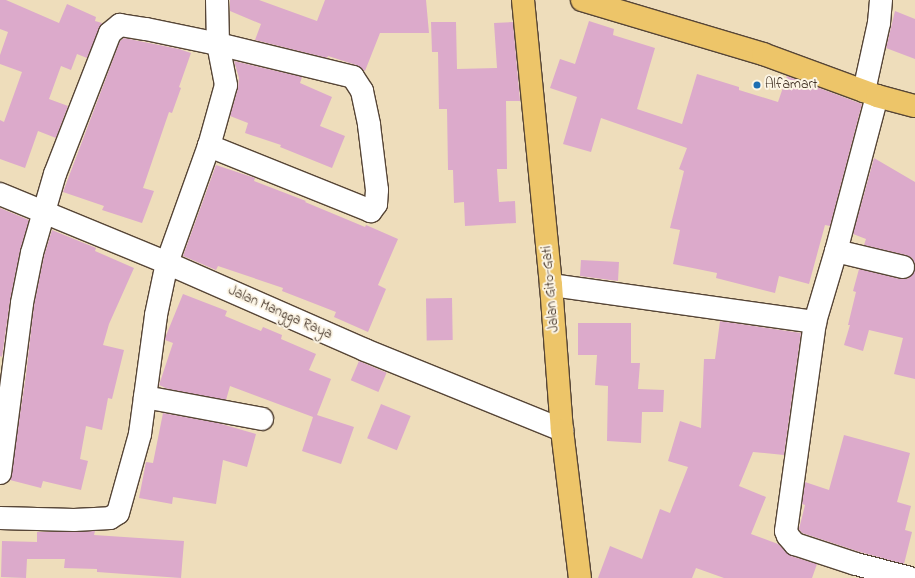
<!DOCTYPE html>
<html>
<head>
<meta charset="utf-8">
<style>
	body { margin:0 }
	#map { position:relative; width:915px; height:578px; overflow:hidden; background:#edb; font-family:"Indie Flower",sans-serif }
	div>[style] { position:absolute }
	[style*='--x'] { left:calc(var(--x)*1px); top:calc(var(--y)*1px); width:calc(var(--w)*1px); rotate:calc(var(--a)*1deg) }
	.building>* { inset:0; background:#dcaacb; transform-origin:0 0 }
	.roads { filter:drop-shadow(1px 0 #564536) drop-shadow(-1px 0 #564536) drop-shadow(0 1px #564536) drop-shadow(0 -1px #564536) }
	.minor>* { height:22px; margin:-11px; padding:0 11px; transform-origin:11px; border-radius:11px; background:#fff }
	.major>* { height:22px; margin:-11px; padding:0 11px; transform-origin:11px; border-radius:11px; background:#edc569 }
	.dots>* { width:11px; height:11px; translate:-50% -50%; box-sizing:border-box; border:2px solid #fcf5e5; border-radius:50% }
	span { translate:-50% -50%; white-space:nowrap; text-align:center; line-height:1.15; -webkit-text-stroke:4px #fcf5e5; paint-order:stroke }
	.poi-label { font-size:14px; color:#3b2a1e }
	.left { translate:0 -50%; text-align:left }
	.street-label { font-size:14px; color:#3b2a1e }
</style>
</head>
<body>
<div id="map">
	<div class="building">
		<i style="clip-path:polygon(0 0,6px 0,59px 23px,67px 4px,96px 17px,95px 21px,102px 23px,87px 58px,77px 54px,71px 70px,61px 66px,49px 99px,68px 106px,56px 138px,38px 131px,25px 168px,0 159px,0 120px,4px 122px,22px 72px,0 64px,0 55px,8px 32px,0 29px)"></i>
		<i style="clip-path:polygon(230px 0,259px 0,317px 21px,325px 0,426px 0,429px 33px,380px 33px,365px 71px,356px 65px,328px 56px,327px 58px,255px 40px,261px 24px,230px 11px)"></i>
		<i style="clip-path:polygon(895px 11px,915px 19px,915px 59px,886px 48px)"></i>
		<i style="clip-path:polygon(589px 21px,614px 29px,613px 35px,655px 48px,637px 109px,682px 124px,697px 74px,739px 87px,739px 90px,778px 102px,787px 76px,862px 104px,830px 226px,825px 225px,809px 284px,779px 276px,775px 293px,716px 278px,717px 273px,673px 264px,680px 230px,670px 228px,684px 171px,679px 169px,687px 148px,601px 118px,591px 152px,563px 144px,577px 97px,550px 88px,560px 59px,575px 64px)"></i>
		<i style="clip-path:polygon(431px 22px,456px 22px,457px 69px,497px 68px,494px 23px,513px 22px,520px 101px,506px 101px,507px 169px,497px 169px,499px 202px,515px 201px,516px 223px,465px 226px,464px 202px,454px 203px,453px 170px,448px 170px,447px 109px,439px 109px,438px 52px,432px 52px)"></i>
		<i style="clip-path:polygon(124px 38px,179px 49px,191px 53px,179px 87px,181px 88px,172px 113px,169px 112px,143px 188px,154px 191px,142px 223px,102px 210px,104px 206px,63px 192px,120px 41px)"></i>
		<i style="clip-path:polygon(234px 61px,302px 77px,300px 83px,332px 97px,320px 126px,345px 136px,332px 168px,280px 147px,281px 145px,245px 133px,248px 123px,230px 116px,238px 88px,239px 78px)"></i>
		<i style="clip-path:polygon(874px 158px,915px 182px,915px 264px,912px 258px,906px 255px,864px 245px,866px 239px,853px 234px)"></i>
		<i style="clip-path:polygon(216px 165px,255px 178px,254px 181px,306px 201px,305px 202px,365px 227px,366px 225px,398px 239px,378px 285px,386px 289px,368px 332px,334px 317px,336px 312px,282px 291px,283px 288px,218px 266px,216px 270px,183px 256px)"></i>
		<i style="clip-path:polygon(0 208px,29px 220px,20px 251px,10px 301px,2px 357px,0 356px)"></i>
		<i style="clip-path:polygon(52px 230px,96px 248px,95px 251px,134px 268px,109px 324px,103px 345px,124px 350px,112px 399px,108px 398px,102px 430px,86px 426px,80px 459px,88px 461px,81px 490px,43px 481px,41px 488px,10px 480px,26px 375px,34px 305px,44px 256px)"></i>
		<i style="clip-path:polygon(581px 260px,619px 262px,618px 281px,580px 276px)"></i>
		<i style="clip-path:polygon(859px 269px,900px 279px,907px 279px,912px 275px,915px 270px,915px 379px,894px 374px,903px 338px,869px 330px,863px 351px,844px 345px,850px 325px,848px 325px,856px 292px,853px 291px)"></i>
		<i style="clip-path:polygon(183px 294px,227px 311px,225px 316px,261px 331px,263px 327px,282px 335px,281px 339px,316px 354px,309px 370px,331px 379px,317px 415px,354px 427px,341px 464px,302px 451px,313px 417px,230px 386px,226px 400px,168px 389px,159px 385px,173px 343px,165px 340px,165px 338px)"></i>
		<i style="left:452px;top:298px;width:42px;height:26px;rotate:89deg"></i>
		<i style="clip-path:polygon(720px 321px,801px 333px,784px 455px,753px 452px,739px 486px,766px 497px,751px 534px,778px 544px,791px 556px,817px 564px,812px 578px,724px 578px,696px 568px,692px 578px,598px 578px,610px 546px,642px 559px,660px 509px,670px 513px,688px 467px,668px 461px,680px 421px,701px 428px,704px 359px,715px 359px)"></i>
		<i style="clip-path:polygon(578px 323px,631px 323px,631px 363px,640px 363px,638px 389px,664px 390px,663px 412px,642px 412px,641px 443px,607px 441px,608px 386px,595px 385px,597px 355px,578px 355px)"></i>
		<i style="left:359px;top:361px;width:30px;height:21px;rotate:23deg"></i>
		<i style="left:381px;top:404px;width:32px;height:37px;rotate:22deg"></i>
		<i style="clip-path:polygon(163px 413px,218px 423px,256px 434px,247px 467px,223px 460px,216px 504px,173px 497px,172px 504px,139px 498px,146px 462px,153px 463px)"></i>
		<i style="clip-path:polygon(844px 435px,910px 453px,897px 502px,911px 506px,905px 530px,912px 532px,904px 564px,860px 552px,802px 533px,799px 529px,805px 505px,802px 504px,805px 482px,829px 490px)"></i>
		<i style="clip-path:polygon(95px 531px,94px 535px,184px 541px,181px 578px,97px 572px,97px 569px,64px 568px,65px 559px,27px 559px,26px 578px,1px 577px,2px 541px,37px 542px,37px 532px)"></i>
	</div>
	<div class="roads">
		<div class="minor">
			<i style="--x:864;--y:91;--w:70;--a:-77.6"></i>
			<i style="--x:879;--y:23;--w:23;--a:-85"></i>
			<i style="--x:877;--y:96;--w:160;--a:104.8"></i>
			<i style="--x:836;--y:251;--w:74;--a:106.5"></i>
			<i style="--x:815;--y:322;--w:211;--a:97.9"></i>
			<i style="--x:786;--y:531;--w:5;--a:68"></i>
			<i style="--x:788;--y:536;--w:11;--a:49"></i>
			<i style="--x:795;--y:544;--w:64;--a:18.2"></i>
			<i style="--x:856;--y:564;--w:56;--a:14.5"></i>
			<i style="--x:0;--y:194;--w:181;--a:22.4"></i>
			<i style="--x:167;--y:263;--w:216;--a:23.7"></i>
			<i style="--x:365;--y:350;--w:213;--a:22.1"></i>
			<i style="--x:836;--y:251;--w:69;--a:13.4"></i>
			<i style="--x:551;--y:285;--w:267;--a:8"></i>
			<i style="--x:145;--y:397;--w:119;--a:10.6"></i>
			<i style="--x:0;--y:473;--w:171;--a:-82.6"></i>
			<i style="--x:22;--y:303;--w:51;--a:-78.7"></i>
			<i style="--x:32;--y:253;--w:82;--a:-73.8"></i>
			<i style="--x:55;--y:174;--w:151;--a:-68.7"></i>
			<i style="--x:110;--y:33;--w:13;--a:-39"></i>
			<i style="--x:120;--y:25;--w:26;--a:9"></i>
			<i style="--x:146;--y:29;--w:74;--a:11.8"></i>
			<i style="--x:218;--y:44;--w:139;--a:13.7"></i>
			<i style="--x:353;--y:77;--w:17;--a:57"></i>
			<i style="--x:362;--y:91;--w:35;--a:78"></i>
			<i style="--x:369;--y:125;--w:65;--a:83"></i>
			<i style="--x:377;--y:190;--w:14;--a:94"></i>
			<i style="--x:376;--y:204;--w:9;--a:126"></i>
			<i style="--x:371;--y:211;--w:175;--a:-158.1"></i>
			<i style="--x:0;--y:518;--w:74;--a:1.5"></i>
			<i style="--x:74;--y:520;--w:36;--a:-3"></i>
			<i style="--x:110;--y:518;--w:9;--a:-32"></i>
			<i style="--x:118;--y:513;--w:82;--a:-74.4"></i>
			<i style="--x:140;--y:434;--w:120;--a:-82.3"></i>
			<i style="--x:156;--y:315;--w:53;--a:-78.1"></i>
			<i style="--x:167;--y:263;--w:124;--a:-70.3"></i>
			<i style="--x:209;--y:146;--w:63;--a:-74.4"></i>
			<i style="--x:226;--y:85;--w:42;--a:-101"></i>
			<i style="--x:218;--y:44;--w:44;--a:-91.3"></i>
		</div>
		<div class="major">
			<i style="--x:523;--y:0;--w:286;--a:84.4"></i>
			<i style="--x:551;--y:285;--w:145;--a:85.7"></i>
			<i style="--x:562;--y:430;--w:149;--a:83.1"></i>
			<i style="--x:582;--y:0;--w:189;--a:16.6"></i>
			<i style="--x:763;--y:54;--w:121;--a:20.2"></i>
			<i style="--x:877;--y:96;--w:39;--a:15"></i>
		</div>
	</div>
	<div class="dots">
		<i style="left:757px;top:85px;background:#1f6fb2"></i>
	</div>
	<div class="poi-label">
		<span class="left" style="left:765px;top:85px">Alfamart</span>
	</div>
	<div class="street-label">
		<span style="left:551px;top:289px;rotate:-95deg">Jalan Gito-Gati</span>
		<span style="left:280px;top:313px;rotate:24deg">Jalan Mangga Raya</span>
	</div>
</div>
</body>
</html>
